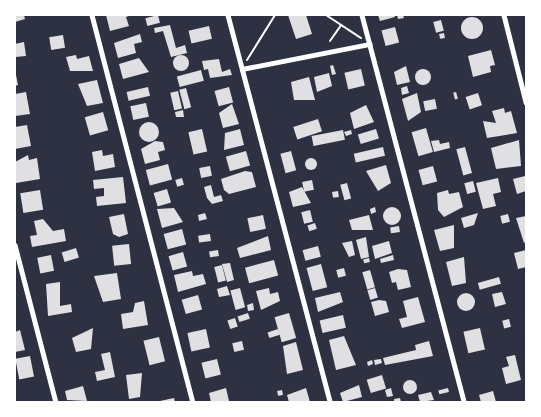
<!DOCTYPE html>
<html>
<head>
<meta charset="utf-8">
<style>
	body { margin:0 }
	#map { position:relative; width:541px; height:417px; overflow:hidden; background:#2d3142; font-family:Helvetica,sans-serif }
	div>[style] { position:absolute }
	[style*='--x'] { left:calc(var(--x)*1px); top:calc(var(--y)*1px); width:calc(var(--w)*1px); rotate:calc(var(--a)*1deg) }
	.building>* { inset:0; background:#e0e0e3; transform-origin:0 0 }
	.round { border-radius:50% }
	.path>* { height:2px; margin:-1px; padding:0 1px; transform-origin:1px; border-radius:1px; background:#fff }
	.minor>* { height:4.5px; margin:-2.25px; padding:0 2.25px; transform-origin:2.25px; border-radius:2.25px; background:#fff }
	span { translate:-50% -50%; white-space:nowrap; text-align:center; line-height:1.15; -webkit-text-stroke:5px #fff; paint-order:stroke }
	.frame { position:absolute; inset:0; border:16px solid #fff; pointer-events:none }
</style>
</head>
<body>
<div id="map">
	<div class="building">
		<i style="clip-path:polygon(15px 15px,24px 15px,25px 19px,15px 22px)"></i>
		<i style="clip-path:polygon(106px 15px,131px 15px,126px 17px,129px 26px,110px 31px)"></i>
		<i style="left:158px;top:15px;width:8px;height:13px;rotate:76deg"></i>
		<i style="clip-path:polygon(288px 15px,306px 15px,312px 34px,296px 39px)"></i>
		<i style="clip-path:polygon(378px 15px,394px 15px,395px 17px,380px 21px)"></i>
		<i style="clip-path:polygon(397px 15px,403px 15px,404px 18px,398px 19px)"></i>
		<i class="round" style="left:461px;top:17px;width:22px;height:22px"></i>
		<i style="left:441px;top:20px;width:11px;height:8px;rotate:75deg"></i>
		<i style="clip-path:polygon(170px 25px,176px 48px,185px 45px,187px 53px,171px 57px,163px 31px,155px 33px,154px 28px)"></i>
		<i style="left:209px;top:26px;width:13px;height:21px;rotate:77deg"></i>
		<i style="left:395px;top:27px;width:16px;height:14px;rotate:75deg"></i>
		<i style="left:444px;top:33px;width:5px;height:5px;rotate:79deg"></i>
		<i style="clip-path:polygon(140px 34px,142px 42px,134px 44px,136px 53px,118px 58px,114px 43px)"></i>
		<i style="left:63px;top:35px;width:13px;height:14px;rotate:81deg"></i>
		<i style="clip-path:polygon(24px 42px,26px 56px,15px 57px,15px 44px)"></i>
		<i style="clip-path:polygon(491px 50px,495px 65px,490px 66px,491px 72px,473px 77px,468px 56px)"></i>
		<i style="clip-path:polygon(76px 55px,77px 59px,89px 56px,93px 71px,70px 71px,66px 57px)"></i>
		<i class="round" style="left:173px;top:55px;width:16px;height:16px"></i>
		<i style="clip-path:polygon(139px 58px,149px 72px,123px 79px,119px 64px)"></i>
		<i style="clip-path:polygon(219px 59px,222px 72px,230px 69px,232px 75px,210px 78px,208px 69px,204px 70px,202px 61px)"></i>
		<i style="clip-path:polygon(333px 65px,336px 74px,332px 75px,330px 66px)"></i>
		<i style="clip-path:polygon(406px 66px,410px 82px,397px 85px,394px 72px)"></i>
		<i class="round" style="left:415px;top:69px;width:16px;height:16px"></i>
		<i style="left:361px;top:69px;width:17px;height:17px;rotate:77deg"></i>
		<i style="clip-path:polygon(15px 70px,18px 85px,15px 86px)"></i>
		<i style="left:201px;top:70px;width:11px;height:25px;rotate:75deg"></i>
		<i style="clip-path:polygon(329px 73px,332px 86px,317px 92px,314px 77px)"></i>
		<i style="clip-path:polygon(309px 77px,315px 100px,294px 100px,291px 82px)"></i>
		<i style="clip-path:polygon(97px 80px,103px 103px,87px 106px,78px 84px)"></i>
		<i style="clip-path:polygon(407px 86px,409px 93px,402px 95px,401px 88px)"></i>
		<i style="left:148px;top:87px;width:9px;height:22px;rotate:77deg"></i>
		<i style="left:229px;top:87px;width:16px;height:15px;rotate:75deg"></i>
		<i style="left:186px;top:88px;width:20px;height:7px;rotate:75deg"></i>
		<i style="left:178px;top:91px;width:18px;height:8px;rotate:77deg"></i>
		<i style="clip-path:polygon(26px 92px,30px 114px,15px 116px,15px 94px)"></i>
		<i style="left:456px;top:92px;width:7px;height:3px;rotate:74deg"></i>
		<i style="clip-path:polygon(417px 93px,421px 112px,408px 121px,402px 99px)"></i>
		<i style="left:478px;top:93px;width:13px;height:13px;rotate:72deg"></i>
		<i style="left:435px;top:99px;width:10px;height:12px;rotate:79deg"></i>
		<i style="left:146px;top:103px;width:14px;height:16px;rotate:78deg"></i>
		<i style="clip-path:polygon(232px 104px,239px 124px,223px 128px,219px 113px)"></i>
		<i style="clip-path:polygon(366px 105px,374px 122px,354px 129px,350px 113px)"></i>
		<i style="clip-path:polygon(504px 108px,505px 113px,511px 111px,517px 133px,487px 138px,483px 121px,496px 123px,492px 111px)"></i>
		<i style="clip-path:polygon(183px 110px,184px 117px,176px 117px,175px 112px)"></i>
		<i style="left:103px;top:112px;width:19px;height:19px;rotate:74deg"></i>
		<i style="left:318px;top:119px;width:13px;height:26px;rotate:72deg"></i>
		<i class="round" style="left:139px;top:122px;width:20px;height:20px"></i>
		<i style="clip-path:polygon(27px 125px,31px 146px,15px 149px,15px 127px)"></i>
		<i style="left:426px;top:128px;width:25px;height:15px;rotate:74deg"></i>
		<i style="left:202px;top:129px;width:23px;height:14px;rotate:77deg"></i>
		<i style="clip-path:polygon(240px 129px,244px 145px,224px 150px,225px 133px)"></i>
		<i style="left:376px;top:129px;width:10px;height:19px;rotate:73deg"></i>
		<i style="left:343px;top:130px;width:10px;height:32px;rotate:79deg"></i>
		<i style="clip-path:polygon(351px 130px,352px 134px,346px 136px,344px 132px)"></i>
		<i style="clip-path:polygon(439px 140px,440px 144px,449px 142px,450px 148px,434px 152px,431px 141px)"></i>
		<i style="clip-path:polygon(519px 140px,521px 166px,496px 169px,491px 148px)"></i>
		<i style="clip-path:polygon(155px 141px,163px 142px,165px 150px,158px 152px,160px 160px,145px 164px,141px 149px)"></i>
		<i style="left:383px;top:147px;width:9px;height:30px;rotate:77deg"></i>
		<i style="left:465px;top:147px;width:27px;height:9px;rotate:75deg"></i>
		<i style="clip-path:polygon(102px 150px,103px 156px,113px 154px,115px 167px,95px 171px,92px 152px)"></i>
		<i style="left:246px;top:151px;width:15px;height:21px;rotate:74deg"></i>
		<i style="left:291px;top:151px;width:20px;height:11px;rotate:75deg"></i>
		<i style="clip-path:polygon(28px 155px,29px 160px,37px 158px,40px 179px,16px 183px,15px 162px)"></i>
		<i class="round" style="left:305px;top:158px;width:12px;height:12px"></i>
		<i style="left:168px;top:164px;width:16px;height:23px;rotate:75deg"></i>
		<i style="clip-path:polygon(386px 165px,391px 183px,378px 191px,366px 171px)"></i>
		<i style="left:210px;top:166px;width:10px;height:11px;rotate:79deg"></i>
		<i style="left:433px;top:166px;width:16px;height:15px;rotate:75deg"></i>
		<i style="clip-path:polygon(245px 171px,252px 172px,256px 187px,229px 194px,224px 190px,221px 179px)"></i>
		<i style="clip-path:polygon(525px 176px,526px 191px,517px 194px,513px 179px)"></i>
		<i style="clip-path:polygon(123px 177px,126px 203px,97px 206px,96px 197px,104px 196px,104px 188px,94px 189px,93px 180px)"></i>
		<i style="left:182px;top:178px;width:7px;height:7px;rotate:74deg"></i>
		<i style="clip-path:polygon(498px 178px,501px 192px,493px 194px,496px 206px,483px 209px,476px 183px)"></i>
		<i style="left:312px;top:180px;width:10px;height:10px;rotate:79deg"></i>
		<i style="left:473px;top:181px;width:11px;height:9px;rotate:75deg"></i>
		<i style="left:347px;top:183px;width:16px;height:7px;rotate:75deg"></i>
		<i style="clip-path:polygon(211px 185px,214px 197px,221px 195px,223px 201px,212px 204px,207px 198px,204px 187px)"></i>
		<i style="clip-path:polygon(302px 187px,311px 203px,293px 207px,289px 192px)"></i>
		<i style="left:167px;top:189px;width:14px;height:14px;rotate:73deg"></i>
		<i style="left:40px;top:190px;width:20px;height:20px;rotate:81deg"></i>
		<i style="clip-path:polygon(448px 190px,449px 194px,459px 192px,463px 207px,444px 217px,438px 210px,437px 193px)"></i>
		<i style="left:338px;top:191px;width:6px;height:6px;rotate:81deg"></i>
		<i style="clip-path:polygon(375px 207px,376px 212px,371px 214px,370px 209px)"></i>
		<i class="round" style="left:383px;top:207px;width:18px;height:18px"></i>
		<i style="clip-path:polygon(174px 208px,183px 222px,162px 228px,157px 209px)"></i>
		<i style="left:310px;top:210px;width:12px;height:9px;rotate:76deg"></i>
		<i style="clip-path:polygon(205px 213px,207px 219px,199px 221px,198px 215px)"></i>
		<i style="clip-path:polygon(478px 213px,474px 225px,464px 228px,461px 218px)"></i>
		<i style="clip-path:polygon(124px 214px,128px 234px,119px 237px,113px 234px,109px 217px)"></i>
		<i style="left:508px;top:214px;width:8px;height:8px;rotate:76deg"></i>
		<i style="left:263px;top:215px;width:14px;height:16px;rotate:78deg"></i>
		<i style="clip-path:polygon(369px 215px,373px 230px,352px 230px,349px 220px)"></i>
		<i style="clip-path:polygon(526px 216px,526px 242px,524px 243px,516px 218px)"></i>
		<i style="clip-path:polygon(43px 219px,53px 231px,64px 229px,66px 241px,32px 247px,30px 236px,37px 235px,34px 221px)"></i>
		<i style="left:315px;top:223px;width:6px;height:8px;rotate:72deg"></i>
		<i style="clip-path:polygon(454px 225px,454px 248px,440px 251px,434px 230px)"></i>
		<i style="left:399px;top:226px;width:6px;height:9px;rotate:81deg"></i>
		<i style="left:182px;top:229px;width:16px;height:19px;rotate:75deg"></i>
		<i style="left:210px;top:234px;width:7px;height:12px;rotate:82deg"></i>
		<i style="clip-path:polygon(268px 236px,271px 250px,240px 258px,237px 248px)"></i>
		<i style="clip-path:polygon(366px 237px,369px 257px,361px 259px,356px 240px)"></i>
		<i style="clip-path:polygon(352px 241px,355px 255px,349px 257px,342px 243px)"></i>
		<i style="clip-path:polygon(389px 241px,392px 253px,375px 259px,372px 246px)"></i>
		<i style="left:129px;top:244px;width:20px;height:17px;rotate:84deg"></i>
		<i style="left:318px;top:246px;width:11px;height:16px;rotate:75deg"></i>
		<i style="left:76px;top:248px;width:10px;height:15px;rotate:73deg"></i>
		<i style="left:218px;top:250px;width:6px;height:9px;rotate:81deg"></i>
		<i style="clip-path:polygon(526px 250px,526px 267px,518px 269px,514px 253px)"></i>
		<i style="left:183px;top:252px;width:15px;height:15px;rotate:74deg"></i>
		<i style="left:51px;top:255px;width:16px;height:14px;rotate:79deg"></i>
		<i style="clip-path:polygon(393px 255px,394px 260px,381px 263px,380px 259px)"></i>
		<i style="clip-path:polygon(464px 257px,466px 283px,452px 286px,446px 262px)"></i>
		<i style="left:369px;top:258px;width:4px;height:6px;rotate:76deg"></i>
		<i style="left:274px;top:260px;width:16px;height:30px;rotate:75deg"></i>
		<i style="clip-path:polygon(230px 263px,234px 280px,227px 282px,222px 264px)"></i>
		<i style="left:321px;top:264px;width:24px;height:15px;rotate:75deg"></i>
		<i style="left:222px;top:265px;width:16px;height:8px;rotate:76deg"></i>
		<i style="left:344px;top:268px;width:8px;height:8px;rotate:76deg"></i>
		<i style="clip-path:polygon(398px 269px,407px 270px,411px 287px,398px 290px,396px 282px,392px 283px,389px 272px)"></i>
		<i style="left:370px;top:270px;width:18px;height:8px;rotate:74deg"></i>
		<i style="clip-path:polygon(192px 271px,193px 276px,203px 274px,206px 284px,178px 292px,174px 275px)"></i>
		<i style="clip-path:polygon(117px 273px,121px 299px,103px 302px,94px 276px)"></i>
		<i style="left:499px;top:277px;width:7px;height:22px;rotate:74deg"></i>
		<i style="clip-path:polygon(60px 282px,60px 306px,71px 304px,72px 312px,48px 316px,46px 284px)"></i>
		<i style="clip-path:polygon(227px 286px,230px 295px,219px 297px,217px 289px)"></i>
		<i style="left:240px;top:288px;width:20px;height:10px;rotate:75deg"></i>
		<i style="clip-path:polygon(269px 288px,270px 294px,278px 292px,280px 301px,261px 310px,256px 291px)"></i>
		<i style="left:375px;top:288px;width:10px;height:8px;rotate:73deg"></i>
		<i style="clip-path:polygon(340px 292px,343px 302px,318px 312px,315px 298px)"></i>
		<i style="clip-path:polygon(502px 292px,506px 304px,495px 307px,492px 294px)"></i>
		<i class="round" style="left:457px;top:293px;width:18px;height:18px"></i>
		<i style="left:198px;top:295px;width:15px;height:17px;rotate:74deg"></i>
		<i style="clip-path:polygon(418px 297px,425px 322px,402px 328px,399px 319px,407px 317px,403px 301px)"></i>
		<i style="clip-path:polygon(379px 300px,386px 301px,389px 312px,375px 316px,371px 302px)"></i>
		<i style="clip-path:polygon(144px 301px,148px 325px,123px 329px,121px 314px,133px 312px,135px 303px)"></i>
		<i style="clip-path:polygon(253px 303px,254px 310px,248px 311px,247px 305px)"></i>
		<i style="left:248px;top:313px;width:6px;height:11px;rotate:72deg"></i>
		<i style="left:289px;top:313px;width:26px;height:15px;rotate:74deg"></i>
		<i style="left:343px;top:315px;width:13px;height:24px;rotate:77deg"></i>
		<i style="left:235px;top:318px;width:9px;height:8px;rotate:72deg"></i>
		<i style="left:509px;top:319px;width:8px;height:7px;rotate:76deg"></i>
		<i style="clip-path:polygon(93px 328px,91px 349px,76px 352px,72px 338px)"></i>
		<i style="left:480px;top:328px;width:22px;height:17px;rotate:77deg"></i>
		<i style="left:206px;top:329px;width:19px;height:19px;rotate:78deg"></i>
		<i style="left:278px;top:329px;width:6px;height:11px;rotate:72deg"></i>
		<i style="clip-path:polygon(20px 330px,25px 350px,15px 352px,15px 332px)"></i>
		<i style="clip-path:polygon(344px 336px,356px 365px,336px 370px,329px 340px)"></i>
		<i style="left:159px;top:337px;width:25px;height:16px;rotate:76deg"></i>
		<i style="left:242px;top:341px;width:9px;height:10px;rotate:77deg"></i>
		<i style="clip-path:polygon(429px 341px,433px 356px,385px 365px,383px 358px,416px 350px,415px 345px)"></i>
		<i style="clip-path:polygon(296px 342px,303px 370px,287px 374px,283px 346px)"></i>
		<i style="clip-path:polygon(110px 352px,115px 377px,97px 381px,95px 372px,105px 370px,101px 354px)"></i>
		<i style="clip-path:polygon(515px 355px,521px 380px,506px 384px,502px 368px,509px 366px,506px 357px)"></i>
		<i style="left:30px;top:356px;width:21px;height:15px;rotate:79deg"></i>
		<i style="left:217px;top:359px;width:16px;height:16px;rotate:76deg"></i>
		<i style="clip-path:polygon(381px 359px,382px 363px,375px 365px,374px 360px)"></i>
		<i style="clip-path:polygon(372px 360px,373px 364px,368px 366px,367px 362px)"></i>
		<i style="clip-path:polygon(142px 373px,140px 397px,129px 399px,126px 375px)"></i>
		<i style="left:382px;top:375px;width:14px;height:16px;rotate:73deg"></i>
		<i class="round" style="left:403px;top:380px;width:14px;height:14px"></i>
		<i style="clip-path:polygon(359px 385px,362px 397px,343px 402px,340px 393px)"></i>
		<i style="clip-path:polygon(83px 386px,87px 401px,67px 400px,65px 391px)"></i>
		<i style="clip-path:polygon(226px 388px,229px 401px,211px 402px,209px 393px)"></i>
		<i style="clip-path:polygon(306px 388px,310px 402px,289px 402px,287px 395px)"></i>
		<i style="clip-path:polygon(391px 388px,393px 396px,387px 397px,385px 390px)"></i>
		<i style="left:448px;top:388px;width:4px;height:10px;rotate:76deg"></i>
		<i style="left:282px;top:390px;width:5px;height:5px;rotate:79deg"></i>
		<i style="clip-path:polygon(493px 391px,496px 402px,481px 402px,479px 395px)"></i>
		<i style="clip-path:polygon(431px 392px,434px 400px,420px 402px,418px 395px)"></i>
		<i style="clip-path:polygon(174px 398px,175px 402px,160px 402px,160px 401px)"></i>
		<i style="clip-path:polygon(400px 398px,401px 402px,394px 402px,394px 399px)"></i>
	</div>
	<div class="path">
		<i style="--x:326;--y:15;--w:42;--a:33.3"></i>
		<i style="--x:330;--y:41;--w:19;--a:-55"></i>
		<i style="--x:247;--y:60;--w:53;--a:-58.1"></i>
	</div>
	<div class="minor">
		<i style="--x:92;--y:15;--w:400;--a:75.4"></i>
		<i style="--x:228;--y:15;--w:400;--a:75.2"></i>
		<i style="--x:362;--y:15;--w:400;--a:75.2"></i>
		<i style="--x:504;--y:15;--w:90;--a:75.8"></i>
		<i style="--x:242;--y:69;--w:130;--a:-11.1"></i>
		<i style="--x:15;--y:245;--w:162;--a:75.4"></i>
	</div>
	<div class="frame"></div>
</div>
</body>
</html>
